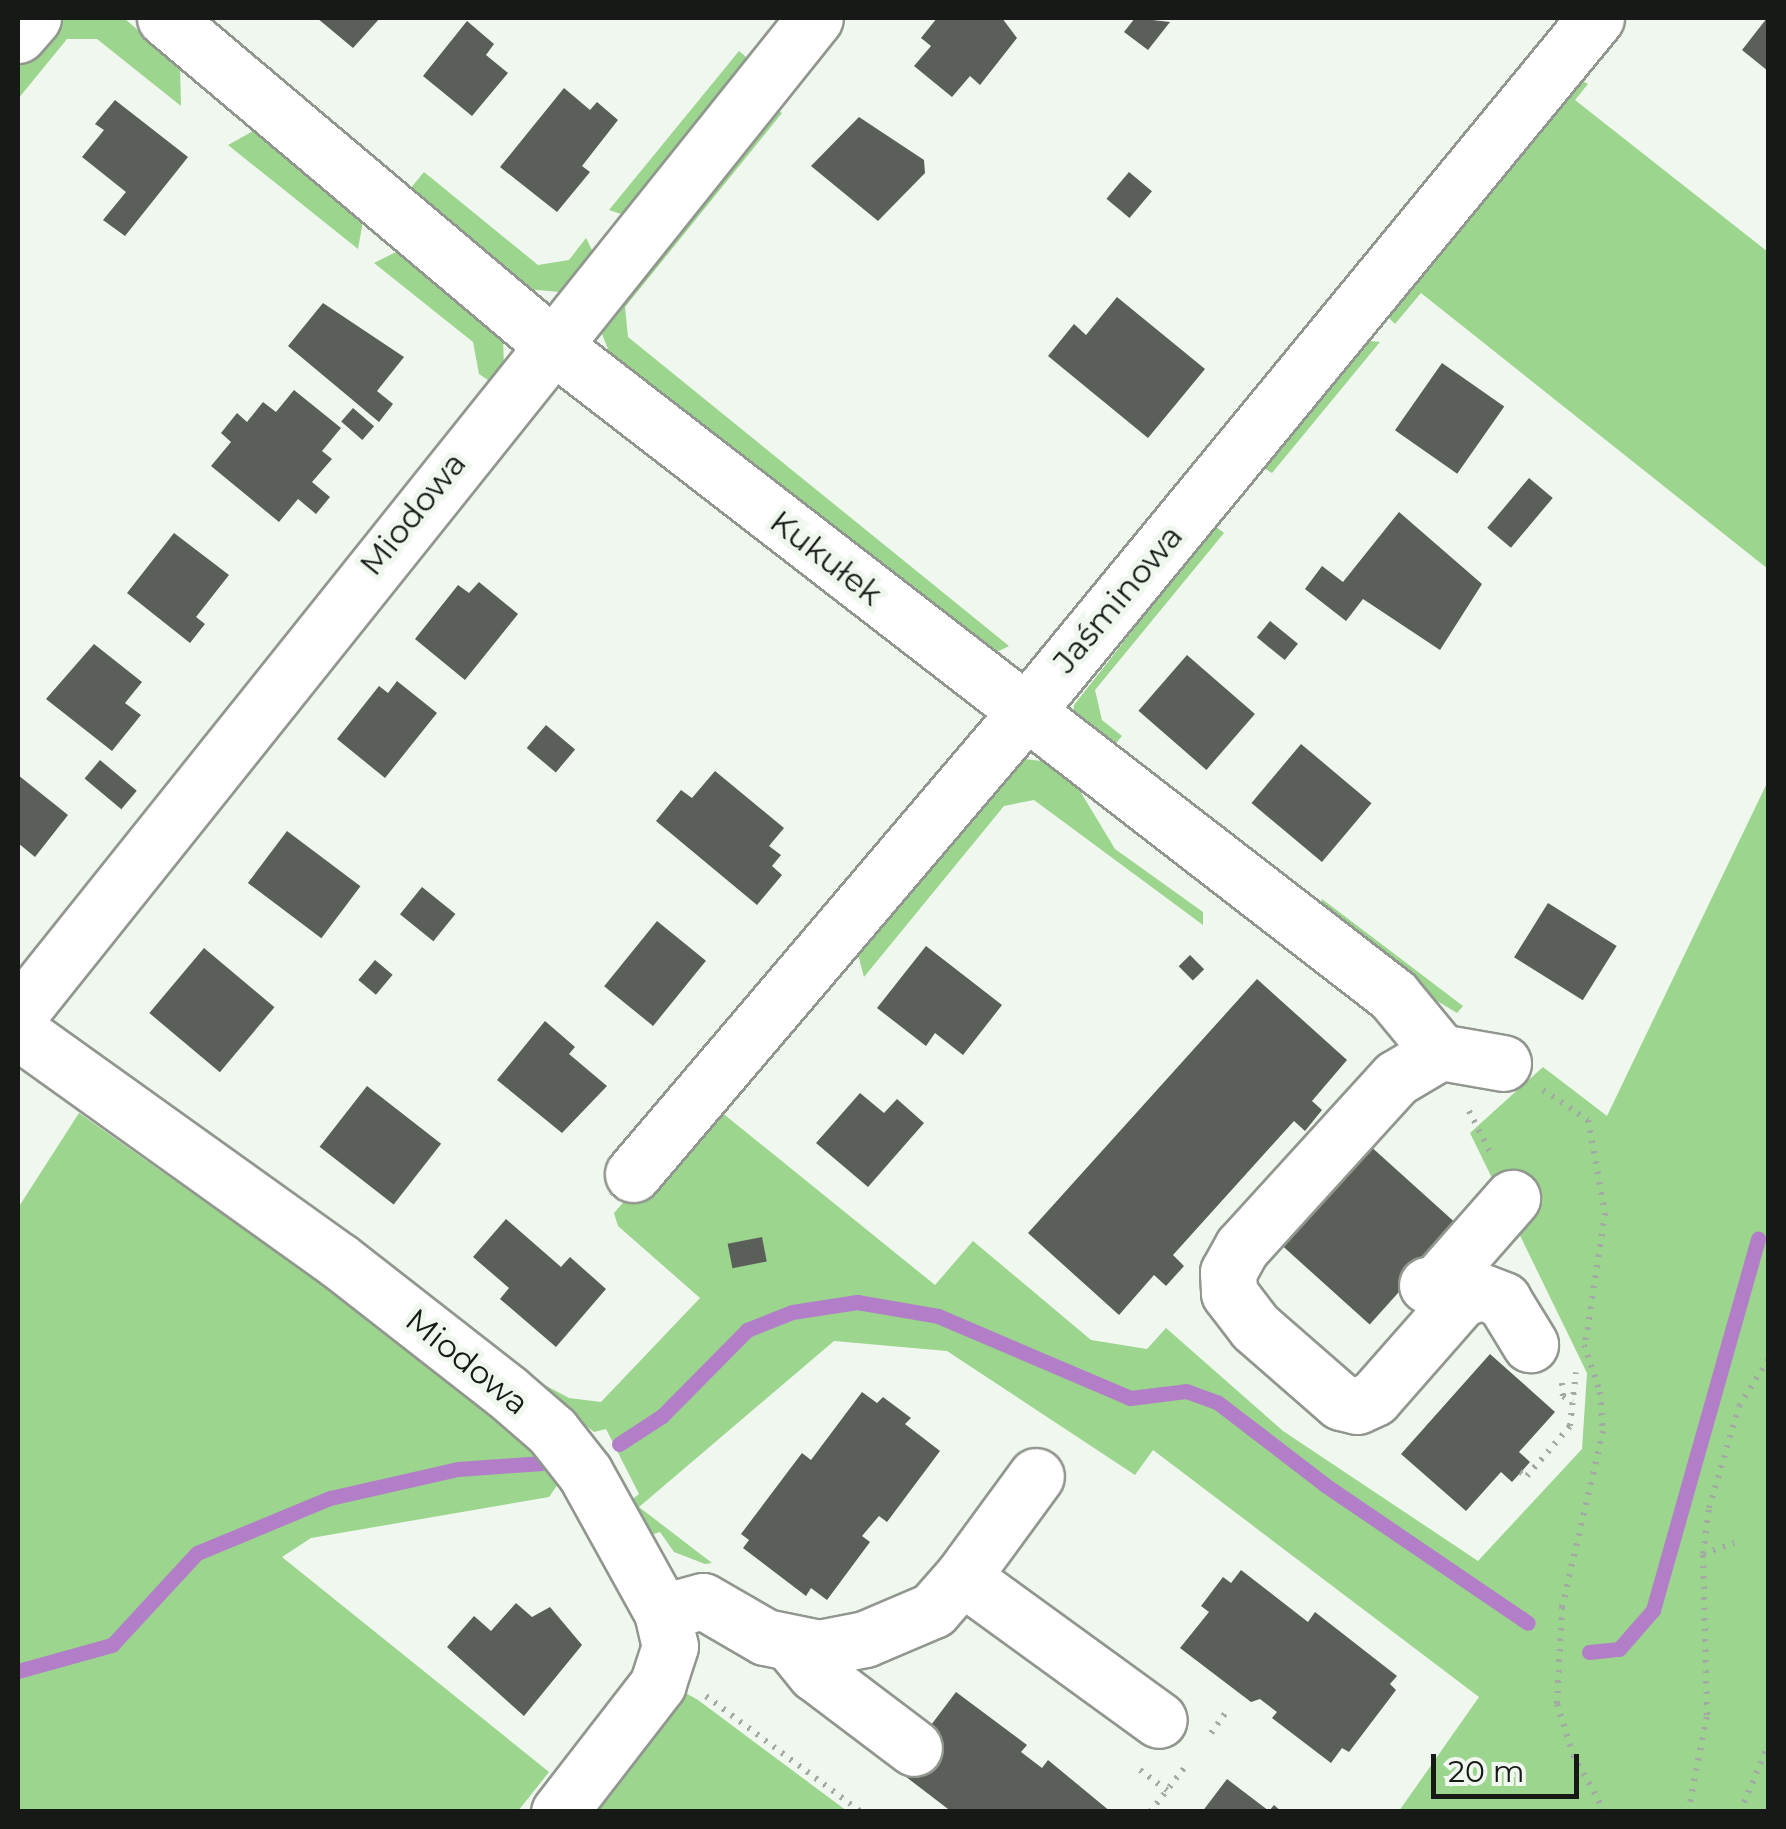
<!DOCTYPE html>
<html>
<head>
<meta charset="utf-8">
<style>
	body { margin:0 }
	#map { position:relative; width:1786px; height:1829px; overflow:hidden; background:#f0f7ef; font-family:Montserrat,sans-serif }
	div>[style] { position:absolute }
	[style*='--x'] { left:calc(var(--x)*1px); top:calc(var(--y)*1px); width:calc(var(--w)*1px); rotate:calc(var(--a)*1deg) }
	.green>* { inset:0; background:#9cd58d }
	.stream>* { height:15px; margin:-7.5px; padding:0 7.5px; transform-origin:7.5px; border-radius:7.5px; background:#b37ec8 }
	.building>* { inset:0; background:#5a6059; transform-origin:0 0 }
	.path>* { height:6px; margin-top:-3px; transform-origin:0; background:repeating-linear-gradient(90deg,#a3a9a3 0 2.5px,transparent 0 10.5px) }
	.roads { filter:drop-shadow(2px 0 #91978f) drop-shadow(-2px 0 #91978f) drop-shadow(0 2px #91978f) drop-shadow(0 -2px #91978f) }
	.minor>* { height:55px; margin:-27.5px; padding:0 27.5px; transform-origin:27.5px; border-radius:27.5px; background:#fff }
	span { translate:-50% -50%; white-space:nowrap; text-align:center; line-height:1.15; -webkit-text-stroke:10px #f0f7ef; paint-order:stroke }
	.street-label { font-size:32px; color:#161916 }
	.frame { position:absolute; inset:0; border:20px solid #161916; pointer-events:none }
	.scale { position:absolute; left:1431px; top:1754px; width:148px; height:45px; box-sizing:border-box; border:5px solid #161916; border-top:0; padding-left:12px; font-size:30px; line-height:35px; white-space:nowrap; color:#161916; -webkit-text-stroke:8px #f0f7ef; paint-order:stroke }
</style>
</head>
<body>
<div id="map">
	<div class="green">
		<i style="clip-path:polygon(65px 18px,124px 18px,180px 67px,181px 106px,97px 39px,67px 39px,18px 99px,18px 63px)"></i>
		<i style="clip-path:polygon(739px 51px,753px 63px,630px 217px,609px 210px)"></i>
		<i style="clip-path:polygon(1579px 79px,1588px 84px,1575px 100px,1768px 252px,1768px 569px,1421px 293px,1395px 324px,1388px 317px)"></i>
		<i style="clip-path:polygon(771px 105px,782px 113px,625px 307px,628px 337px,1009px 646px,982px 659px,612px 359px,602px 334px,602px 320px)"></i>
		<i style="clip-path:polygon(255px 130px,363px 221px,358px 249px,228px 145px)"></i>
		<i style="clip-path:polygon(424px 172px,538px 265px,569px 260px,586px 238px,596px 258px,560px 292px,526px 289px,405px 195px)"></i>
		<i style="clip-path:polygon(400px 250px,503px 338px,504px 368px,494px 384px,479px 374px,473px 342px,374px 263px)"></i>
		<i style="clip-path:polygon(1370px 341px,1380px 342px,1272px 473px,1264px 468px)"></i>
		<i style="clip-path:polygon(1215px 526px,1224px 533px,1095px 690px,1102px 720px,1122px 736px,1107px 754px,1072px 719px,1074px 705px)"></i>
		<i style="clip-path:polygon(1024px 759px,1042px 761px,1077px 786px,1115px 849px,1203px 912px,1203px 925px,1034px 800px,1004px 806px,864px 977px,856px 947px,1004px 765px)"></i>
		<i style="clip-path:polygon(1768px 781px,1768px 1811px,1399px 1811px,1479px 1697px,1153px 1450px,1135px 1475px,947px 1351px,834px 1341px,639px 1507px,712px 1563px,705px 1564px,674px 1552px,660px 1532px,648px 1536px,630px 1501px,639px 1494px,606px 1429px,594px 1432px,515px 1369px,569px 1398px,601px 1402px,700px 1298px,618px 1226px,614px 1213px,710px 1103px,935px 1285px,973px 1241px,1091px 1340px,1147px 1349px,1166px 1328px,1283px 1431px,1478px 1561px,1582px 1449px,1587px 1373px,1470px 1133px,1543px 1067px,1607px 1116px)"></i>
		<i style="clip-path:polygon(1322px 899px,1463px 1006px,1457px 1013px,1363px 956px,1317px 916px)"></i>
		<i style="clip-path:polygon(79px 1113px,314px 1279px,545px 1457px,558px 1484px,549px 1497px,311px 1538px,282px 1557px,549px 1772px,518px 1811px,18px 1811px,18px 1208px)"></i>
		<i style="clip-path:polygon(684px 1692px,698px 1700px,847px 1811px,588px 1812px)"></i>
	</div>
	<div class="stream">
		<i style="--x:619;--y:1444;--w:51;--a:-33.1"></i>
		<i style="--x:662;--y:1416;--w:121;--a:-45.3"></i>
		<i style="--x:747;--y:1330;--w:48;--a:-21.8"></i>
		<i style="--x:792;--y:1312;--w:66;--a:-8.7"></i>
		<i style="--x:857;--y:1302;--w:82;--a:9.8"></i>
		<i style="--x:938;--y:1316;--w:209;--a:23.1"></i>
		<i style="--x:1130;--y:1398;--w:56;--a:-7.1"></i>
		<i style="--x:1186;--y:1391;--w:33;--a:20"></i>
		<i style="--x:1217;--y:1402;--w:136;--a:37.5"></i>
		<i style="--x:1325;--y:1485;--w:245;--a:34.2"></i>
		<i style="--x:1589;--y:1652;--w:30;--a:-6"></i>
		<i style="--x:1619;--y:1649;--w:52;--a:-48.9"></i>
		<i style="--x:1653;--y:1610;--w:386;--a:-74.2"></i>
		<i style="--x:18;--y:1671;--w:98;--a:-15.5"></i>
		<i style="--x:112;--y:1645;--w:125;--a:-47.3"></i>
		<i style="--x:197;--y:1553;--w:144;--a:-22.5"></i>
		<i style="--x:330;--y:1498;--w:131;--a:-12.8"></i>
		<i style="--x:458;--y:1469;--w:84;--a:-4.1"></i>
	</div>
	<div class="building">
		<i style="clip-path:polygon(317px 18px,380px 18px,353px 48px)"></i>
		<i style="clip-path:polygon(937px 18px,1002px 18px,1017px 38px,980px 85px,970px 76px,952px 97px,914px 66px,931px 46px,921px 38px)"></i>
		<i style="clip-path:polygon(1135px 18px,1170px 22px,1148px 50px,1124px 32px)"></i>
		<i style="clip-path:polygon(1767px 18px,1768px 18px,1768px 71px,1742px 50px)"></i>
		<i style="clip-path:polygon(467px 21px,494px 44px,486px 55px,508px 73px,472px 116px,423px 76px)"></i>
		<i style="clip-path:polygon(564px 88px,590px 110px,597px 102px,618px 120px,582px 166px,590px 172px,557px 212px,500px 167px)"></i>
		<i style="clip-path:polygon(115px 100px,188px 157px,125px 236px,103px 220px,126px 192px,82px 157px,104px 130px,95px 124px)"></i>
		<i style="clip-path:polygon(859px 117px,924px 160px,925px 173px,878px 221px,811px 166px)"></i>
		<i style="left:1129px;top:172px;width:30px;height:35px;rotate:40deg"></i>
		<i style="clip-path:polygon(1117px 297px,1205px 369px,1148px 438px,1048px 356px,1074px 324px,1086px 335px)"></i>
		<i style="clip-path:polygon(323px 303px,404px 357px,377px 391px,393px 404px,379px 422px,288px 346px)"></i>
		<i style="left:1442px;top:363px;width:76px;height:82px;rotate:35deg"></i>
		<i style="clip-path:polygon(294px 390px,341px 428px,322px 451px,332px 459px,312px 482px,330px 497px,316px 514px,298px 499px,279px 522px,211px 466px,231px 442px,221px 433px,237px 413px,247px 422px,263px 402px,276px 412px)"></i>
		<i style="left:353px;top:408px;width:28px;height:18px;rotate:41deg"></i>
		<i style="left:1529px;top:478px;width:31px;height:65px;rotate:40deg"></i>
		<i style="clip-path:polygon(1399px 512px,1482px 584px,1440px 650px,1363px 599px,1346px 621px,1305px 589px,1322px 566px,1343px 582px)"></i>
		<i style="clip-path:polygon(174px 533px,229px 575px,196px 617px,205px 624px,190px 643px,127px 593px)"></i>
		<i style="clip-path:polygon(479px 582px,518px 614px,465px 680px,415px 639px,458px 585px,469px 593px)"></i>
		<i style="left:1270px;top:621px;width:36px;height:21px;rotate:39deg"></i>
		<i style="clip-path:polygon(94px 644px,142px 682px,125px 703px,141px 715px,112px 751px,46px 699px)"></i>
		<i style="left:1187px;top:655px;width:90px;height:74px;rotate:41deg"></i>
		<i style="clip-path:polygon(397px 681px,437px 713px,385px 778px,337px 739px,379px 686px,388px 693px)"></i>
		<i style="left:546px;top:725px;width:38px;height:30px;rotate:40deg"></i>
		<i style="left:1301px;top:744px;width:92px;height:77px;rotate:40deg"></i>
		<i style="left:100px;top:760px;width:48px;height:24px;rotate:40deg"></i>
		<i style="clip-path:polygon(715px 771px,784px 828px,769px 846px,781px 855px,772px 866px,782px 875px,757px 905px,656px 821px,681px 790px,692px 798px)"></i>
		<i style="clip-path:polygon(18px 775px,68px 815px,35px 857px,18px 843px)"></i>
		<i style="left:287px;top:831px;width:92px;height:65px;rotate:37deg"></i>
		<i style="left:422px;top:887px;width:43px;height:35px;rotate:39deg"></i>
		<i style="left:1548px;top:903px;width:81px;height:64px;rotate:32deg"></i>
		<i style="left:657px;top:921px;width:63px;height:84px;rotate:39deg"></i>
		<i style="clip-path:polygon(926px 946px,1002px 1005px,963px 1055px,935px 1033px,926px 1046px,877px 1008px)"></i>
		<i style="left:204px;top:948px;width:92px;height:85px;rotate:40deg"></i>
		<i style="left:1190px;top:955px;width:20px;height:16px;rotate:45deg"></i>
		<i style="left:375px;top:960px;width:23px;height:26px;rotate:40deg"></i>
		<i style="clip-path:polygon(1257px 979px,1347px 1060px,1312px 1101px,1322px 1110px,1305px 1131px,1294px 1121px,1173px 1255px,1184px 1266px,1166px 1286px,1154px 1275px,1119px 1315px,1028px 1233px)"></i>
		<i style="clip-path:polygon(545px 1021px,575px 1047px,569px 1054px,607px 1086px,562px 1133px,497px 1080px)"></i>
		<i style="left:367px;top:1086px;width:94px;height:77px;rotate:38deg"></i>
		<i style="clip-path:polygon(860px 1093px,884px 1113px,897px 1099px,924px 1123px,868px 1187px,816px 1143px)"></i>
		<i style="left:1368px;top:1144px;width:122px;height:133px;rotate:42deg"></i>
		<i style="clip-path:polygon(506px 1219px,561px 1267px,570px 1257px,606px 1289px,556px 1347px,500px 1299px,509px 1288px,473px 1257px)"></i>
		<i style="left:762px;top:1237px;width:25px;height:35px;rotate:79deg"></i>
		<i style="clip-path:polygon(1490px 1354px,1555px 1412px,1519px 1452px,1530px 1462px,1512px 1482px,1501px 1472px,1466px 1511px,1401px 1454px)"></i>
		<i style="clip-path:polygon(862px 1392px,877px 1403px,883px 1397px,911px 1418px,905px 1424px,940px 1451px,887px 1522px,879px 1516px,862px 1536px,870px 1542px,827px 1600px,811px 1588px,806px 1596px,743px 1548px,749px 1540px,741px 1534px,802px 1453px,811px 1460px)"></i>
		<i style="clip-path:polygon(1241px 1570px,1308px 1622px,1315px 1612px,1397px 1676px,1390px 1684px,1396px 1690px,1349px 1752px,1342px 1748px,1331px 1763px,1272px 1718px,1277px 1712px,1260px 1699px,1251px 1702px,1180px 1648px,1209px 1612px,1201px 1606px,1223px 1577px,1231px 1583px)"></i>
		<i style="clip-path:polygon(516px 1603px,532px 1617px,550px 1607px,582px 1645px,524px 1716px,447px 1647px,474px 1616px,491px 1631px)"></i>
		<i style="clip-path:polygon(956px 1692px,1027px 1745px,1021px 1752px,1042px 1768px,1048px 1760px,1111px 1812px,952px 1812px,897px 1770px)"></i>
		<i style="clip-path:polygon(1227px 1779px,1269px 1811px,1274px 1805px,1282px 1812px,1202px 1812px)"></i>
	</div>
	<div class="path">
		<i style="--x:1543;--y:1090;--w:54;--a:33.7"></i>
		<i style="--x:1588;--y:1120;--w:95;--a:79.6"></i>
		<i style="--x:1605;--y:1213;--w:134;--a:98.6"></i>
		<i style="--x:1469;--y:1111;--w:48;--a:62.9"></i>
		<i style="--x:1584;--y:1345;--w:50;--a:71.2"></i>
		<i style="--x:1600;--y:1392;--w:39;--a:86"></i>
		<i style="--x:1603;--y:1431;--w:181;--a:103.1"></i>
		<i style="--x:1562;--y:1607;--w:97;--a:93"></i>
		<i style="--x:1557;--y:1704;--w:53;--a:72.6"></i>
		<i style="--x:1573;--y:1755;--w:65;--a:60.7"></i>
		<i style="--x:1562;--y:1383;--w:13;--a:86"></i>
		<i style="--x:1563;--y:1396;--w:11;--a:34"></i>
		<i style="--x:1520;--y:1472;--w:8;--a:30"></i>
		<i style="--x:1527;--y:1476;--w:66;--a:-49.3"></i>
		<i style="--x:1570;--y:1426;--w:54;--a:-83.7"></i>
		<i style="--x:1703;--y:1554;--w:33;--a:-20"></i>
		<i style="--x:706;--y:1696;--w:194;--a:36.8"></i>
		<i style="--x:1211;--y:1733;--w:24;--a:-54"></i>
		<i style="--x:1140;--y:1770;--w:34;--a:37"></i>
		<i style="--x:1150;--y:1812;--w:57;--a:-52.1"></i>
		<i style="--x:1688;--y:1812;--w:99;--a:-78.9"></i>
		<i style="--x:1707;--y:1715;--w:161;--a:-91.4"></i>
		<i style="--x:1703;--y:1554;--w:46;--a:-82.6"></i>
		<i style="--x:1709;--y:1508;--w:106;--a:-73.6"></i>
		<i style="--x:1739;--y:1406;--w:54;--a:-57.8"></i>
		<i style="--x:1740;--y:1812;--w:73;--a:-67.3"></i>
	</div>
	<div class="roads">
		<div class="minor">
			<i style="--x:165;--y:18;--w:504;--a:40.17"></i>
			<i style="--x:550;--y:343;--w:1066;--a:37.72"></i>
			<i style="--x:1393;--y:995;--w:74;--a:50.5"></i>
			<i style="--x:1440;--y:1052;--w:64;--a:9.9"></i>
			<i style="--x:18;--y:35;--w:23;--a:-49"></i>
			<i style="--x:18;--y:1015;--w:1276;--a:-51.36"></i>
			<i style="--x:18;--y:1031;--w:393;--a:35.6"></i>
			<i style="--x:338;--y:1260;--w:214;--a:38"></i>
			<i style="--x:507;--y:1392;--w:60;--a:40.9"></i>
			<i style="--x:552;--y:1431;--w:53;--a:51.8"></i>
			<i style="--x:585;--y:1473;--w:159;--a:61"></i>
			<i style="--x:662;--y:1612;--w:35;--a:77"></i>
			<i style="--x:670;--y:1646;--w:40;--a:108"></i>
			<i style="--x:658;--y:1684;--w:162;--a:127.7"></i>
			<i style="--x:1440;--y:1052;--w:51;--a:149.4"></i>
			<i style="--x:1396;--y:1078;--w:229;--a:132.3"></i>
			<i style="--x:1242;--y:1247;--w:29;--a:119"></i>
			<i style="--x:1228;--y:1272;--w:21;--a:87"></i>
			<i style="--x:1229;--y:1293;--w:43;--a:52.6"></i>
			<i style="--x:1255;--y:1327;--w:114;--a:41.1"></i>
			<i style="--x:1341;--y:1402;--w:16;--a:14"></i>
			<i style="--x:1357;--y:1406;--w:19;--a:-25"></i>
			<i style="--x:1374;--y:1398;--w:130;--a:-48.7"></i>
			<i style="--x:1460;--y:1300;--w:22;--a:-24"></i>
			<i style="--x:1480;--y:1291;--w:25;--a:21"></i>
			<i style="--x:1503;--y:1300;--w:52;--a:58.5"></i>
			<i style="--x:633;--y:1174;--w:604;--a:-49.64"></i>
			<i style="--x:1024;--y:714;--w:901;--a:-50.59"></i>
			<i style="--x:1427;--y:1285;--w:7;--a:27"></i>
			<i style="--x:1433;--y:1288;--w:120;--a:-48.7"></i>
			<i style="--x:962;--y:1577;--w:125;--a:-53.8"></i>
			<i style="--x:662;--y:1612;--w:42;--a:-15"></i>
			<i style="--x:703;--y:1601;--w:72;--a:30.1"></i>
			<i style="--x:765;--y:1637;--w:55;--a:11.5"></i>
			<i style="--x:819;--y:1648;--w:47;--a:-11.1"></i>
			<i style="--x:865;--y:1639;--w:74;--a:-23.1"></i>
			<i style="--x:933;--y:1610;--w:44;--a:-48.7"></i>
			<i style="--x:962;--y:1577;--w:243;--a:36"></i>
			<i style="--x:792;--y:1645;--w:36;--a:51"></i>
			<i style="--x:815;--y:1673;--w:124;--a:37.1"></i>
		</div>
	</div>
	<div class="street-label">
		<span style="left:413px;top:514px;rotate:-51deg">Miodowa</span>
		<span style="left:826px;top:558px;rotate:38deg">Kukułek</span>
		<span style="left:1118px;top:599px;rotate:-50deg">Jaśminowa</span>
		<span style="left:467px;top:1362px;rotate:39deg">Miodowa</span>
	</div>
	<div class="frame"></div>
	<div class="scale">20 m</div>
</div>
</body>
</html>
